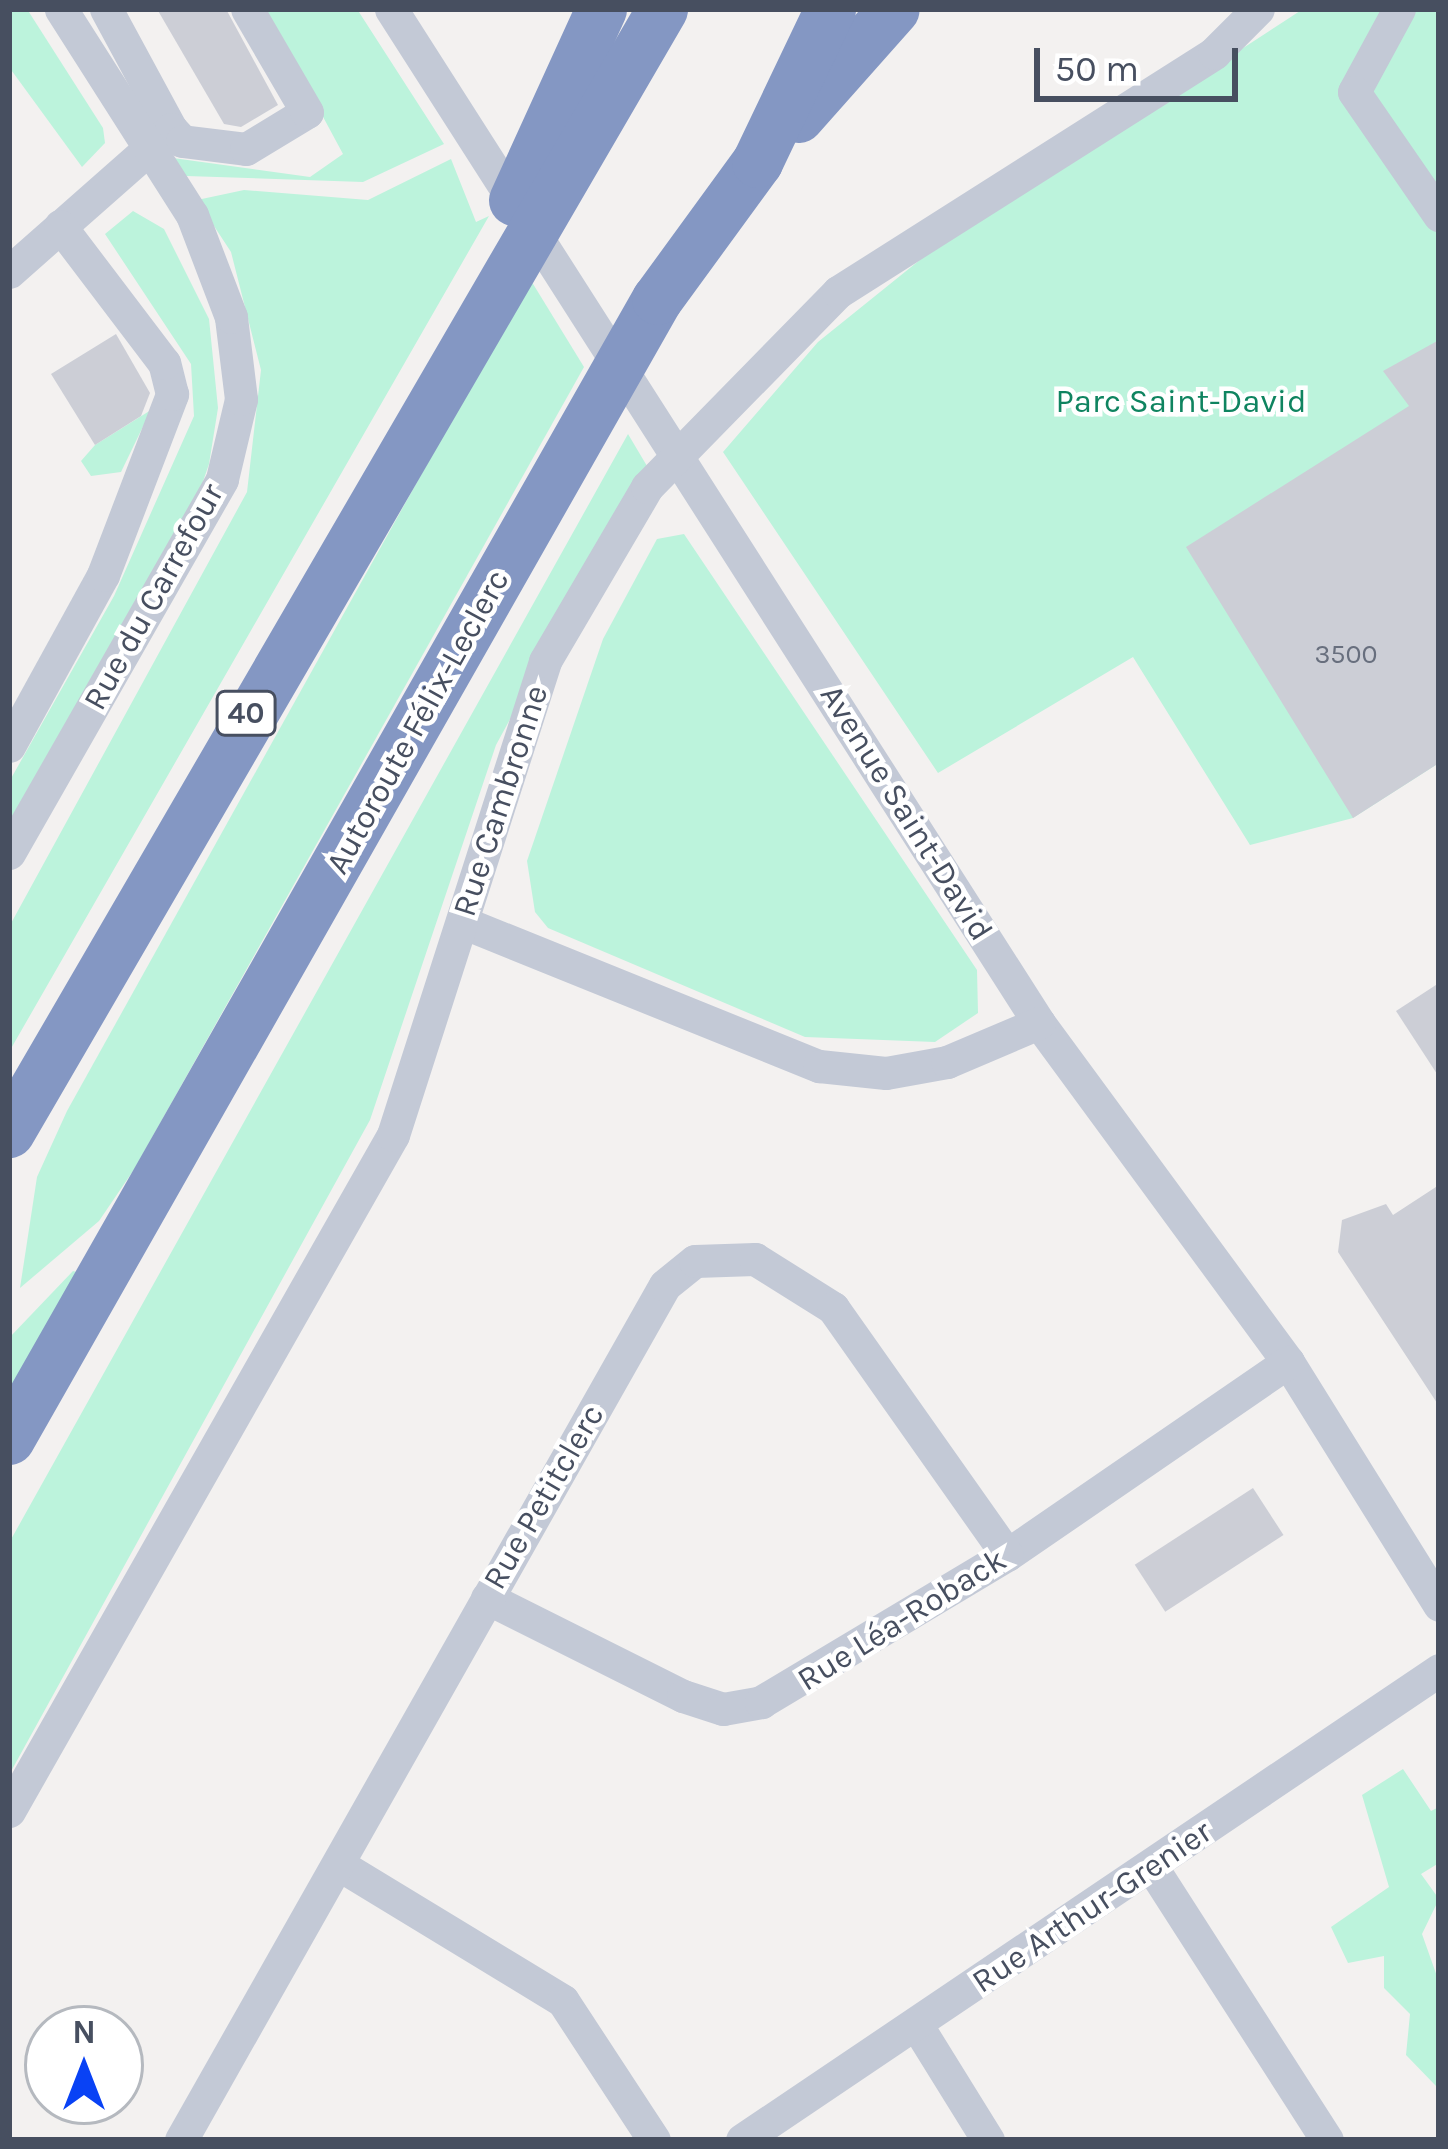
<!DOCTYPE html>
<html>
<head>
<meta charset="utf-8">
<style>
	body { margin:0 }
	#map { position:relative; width:1448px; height:2149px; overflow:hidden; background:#f3f1f0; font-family:Karla,sans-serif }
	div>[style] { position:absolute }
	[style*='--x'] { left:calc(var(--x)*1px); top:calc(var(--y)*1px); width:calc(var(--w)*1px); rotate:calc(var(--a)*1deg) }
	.green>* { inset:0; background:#bcf3dc }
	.building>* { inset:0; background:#ccced6; transform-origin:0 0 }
	.minor>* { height:33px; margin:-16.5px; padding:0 16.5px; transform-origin:16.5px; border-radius:16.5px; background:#c3c9d6 }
	.highway>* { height:51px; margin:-25.5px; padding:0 25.5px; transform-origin:25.5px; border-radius:25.5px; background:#8497c3 }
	span { translate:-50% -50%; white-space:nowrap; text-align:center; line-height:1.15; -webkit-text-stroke:9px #fff; paint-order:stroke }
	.number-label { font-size:27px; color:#686f7e }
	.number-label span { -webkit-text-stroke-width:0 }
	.shield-label span { padding:3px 9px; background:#fff; border:3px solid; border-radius:9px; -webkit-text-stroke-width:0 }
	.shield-label { font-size:30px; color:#474f60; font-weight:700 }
	.park-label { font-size:33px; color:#0f8460 }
	.street-label { font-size:33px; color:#474f60 }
	.frame { position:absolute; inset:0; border:12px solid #474f60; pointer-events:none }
	.north { position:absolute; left:24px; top:2005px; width:120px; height:120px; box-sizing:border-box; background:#fff; border:3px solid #b5b9bf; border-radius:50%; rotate:0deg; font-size:33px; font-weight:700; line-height:48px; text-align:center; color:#474f60 }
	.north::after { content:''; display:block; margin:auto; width:42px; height:54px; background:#0942f5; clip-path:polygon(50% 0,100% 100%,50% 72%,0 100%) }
	.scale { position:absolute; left:1034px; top:48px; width:204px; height:54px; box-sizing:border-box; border:6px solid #474f60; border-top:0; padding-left:15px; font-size:36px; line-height:42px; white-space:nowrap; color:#474f60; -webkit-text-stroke:9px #fff; paint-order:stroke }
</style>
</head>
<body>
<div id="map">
	<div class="green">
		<i style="clip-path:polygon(9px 9px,27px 9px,103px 128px,105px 143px,82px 167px,9px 67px)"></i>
		<i style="clip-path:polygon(265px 9px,357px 9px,444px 144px,363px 182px,186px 176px,173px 158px,310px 177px,343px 154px)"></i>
		<i style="clip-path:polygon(1303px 9px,1439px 9px,1439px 763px,1353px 818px,1250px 845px,1133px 657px,938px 773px,723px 452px,818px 342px,931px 251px)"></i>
		<i style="clip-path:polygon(451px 159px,476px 222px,489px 216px,9px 1052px,9px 927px,247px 492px,261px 370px,231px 252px,197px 200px,244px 190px,368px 200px)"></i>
		<i style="clip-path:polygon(133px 211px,164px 229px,209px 319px,218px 408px,209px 464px,188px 525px,9px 839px,9px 782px,114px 596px,194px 416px,191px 364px,105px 234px)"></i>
		<i style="clip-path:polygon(530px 279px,584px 367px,135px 1168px,99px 1221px,20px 1288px,37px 1177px,67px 1111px)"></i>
		<i style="clip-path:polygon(151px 410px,121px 472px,91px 476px,81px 461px,95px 445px)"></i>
		<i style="clip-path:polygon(628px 434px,647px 466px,496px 745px,370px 1120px,9px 1775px,9px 1543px)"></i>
		<i style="clip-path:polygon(684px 534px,977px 970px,978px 1013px,935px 1042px,805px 1037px,548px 928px,535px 912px,527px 861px,603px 639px,657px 539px)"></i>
		<i style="clip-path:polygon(73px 1271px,80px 1273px,9px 1408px,9px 1338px)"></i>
		<i style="clip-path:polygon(1403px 1769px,1431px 1811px,1439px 1807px,1439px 1863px,1421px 1874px,1439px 1899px,1422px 1934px,1439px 1982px,1437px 2087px,1406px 2055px,1410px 2014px,1384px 1988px,1384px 1956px,1348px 1963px,1331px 1927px,1389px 1887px,1362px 1795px)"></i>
	</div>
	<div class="building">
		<i style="clip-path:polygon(157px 9px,226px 9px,278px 105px,241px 127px,224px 124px)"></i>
		<i style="clip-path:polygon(116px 334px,150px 393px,141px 416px,95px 445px,51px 374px)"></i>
		<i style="clip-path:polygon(1439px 340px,1439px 763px,1353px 818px,1186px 547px,1409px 406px,1383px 371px)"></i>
		<i style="clip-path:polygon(1439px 983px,1439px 1077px,1396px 1011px)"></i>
		<i style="clip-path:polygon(1439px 1185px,1439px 1406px,1338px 1252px,1342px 1220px,1386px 1204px,1393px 1215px)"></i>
		<i style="left:1253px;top:1488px;width:56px;height:141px;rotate:57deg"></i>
	</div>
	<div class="minor">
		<i style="--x:106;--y:9;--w:136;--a:61.6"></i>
		<i style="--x:391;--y:9;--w:1203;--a:57.42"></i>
		<i style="--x:1039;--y:1023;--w:421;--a:53.7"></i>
		<i style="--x:1288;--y:1362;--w:286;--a:58.1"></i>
		<i style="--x:1399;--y:9;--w:94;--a:118.5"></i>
		<i style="--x:1354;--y:92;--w:150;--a:55.4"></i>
		<i style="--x:9;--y:272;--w:216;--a:-41.4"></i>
		<i style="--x:171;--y:129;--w:16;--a:47"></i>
		<i style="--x:182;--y:141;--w:64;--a:7.1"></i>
		<i style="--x:246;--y:149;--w:71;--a:-31.2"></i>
		<i style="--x:307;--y:112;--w:119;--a:-120.2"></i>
		<i style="--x:9;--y:746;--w:195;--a:-61.2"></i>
		<i style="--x:103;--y:575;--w:194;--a:-69.1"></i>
		<i style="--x:172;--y:394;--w:32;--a:-104"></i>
		<i style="--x:164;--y:363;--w:172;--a:-127.2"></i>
		<i style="--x:9;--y:853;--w:430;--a:-60.3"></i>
		<i style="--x:222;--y:479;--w:82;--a:-76.6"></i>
		<i style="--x:241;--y:399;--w:83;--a:-97"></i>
		<i style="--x:231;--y:317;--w:109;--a:-110.9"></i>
		<i style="--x:192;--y:215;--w:244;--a:-122.5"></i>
		<i style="--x:462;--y:922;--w:385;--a:22"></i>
		<i style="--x:819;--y:1066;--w:67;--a:6"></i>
		<i style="--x:886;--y:1073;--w:62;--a:-10.2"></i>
		<i style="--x:947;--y:1062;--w:100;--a:-23"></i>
		<i style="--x:487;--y:1598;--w:219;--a:26.6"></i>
		<i style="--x:683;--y:1696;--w:42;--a:18"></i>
		<i style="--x:723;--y:1709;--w:39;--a:-10"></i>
		<i style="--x:761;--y:1702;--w:287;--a:-30.9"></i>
		<i style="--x:1007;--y:1555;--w:341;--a:-34.5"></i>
		<i style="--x:9;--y:1811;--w:777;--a:-60.4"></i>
		<i style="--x:393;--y:1135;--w:498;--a:-72.2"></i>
		<i style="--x:545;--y:661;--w:202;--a:-59.6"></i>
		<i style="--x:647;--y:487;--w:273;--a:-45.6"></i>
		<i style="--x:838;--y:292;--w:446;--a:-32.4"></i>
		<i style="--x:1214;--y:53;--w:62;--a:-45"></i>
		<i style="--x:338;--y:1864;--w:263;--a:31.3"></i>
		<i style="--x:563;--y:2001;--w:166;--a:56.8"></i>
		<i style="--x:1153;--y:1869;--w:322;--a:57.3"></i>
		<i style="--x:916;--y:2024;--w:137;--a:58.2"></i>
		<i style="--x:181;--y:2140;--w:982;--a:-60.49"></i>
		<i style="--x:665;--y:1285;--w:38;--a:-39"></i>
		<i style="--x:695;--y:1261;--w:60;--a:-1.9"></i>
		<i style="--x:755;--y:1259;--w:92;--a:32.1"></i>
		<i style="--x:833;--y:1308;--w:302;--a:54.8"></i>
		<i style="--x:742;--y:2140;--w:841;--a:-33.99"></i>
	</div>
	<div class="highway">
		<i style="--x:798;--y:117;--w:144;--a:-48.4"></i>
		<i style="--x:514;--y:200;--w:210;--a:-65.5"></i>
		<i style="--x:9;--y:1132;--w:1299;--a:-59.82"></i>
		<i style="--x:9;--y:1439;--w:1311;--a:-60.39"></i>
		<i style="--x:657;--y:299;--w:170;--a:-53.9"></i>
		<i style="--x:757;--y:162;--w:170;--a:-64.5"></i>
	</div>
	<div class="number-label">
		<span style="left:1346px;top:655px">3500</span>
	</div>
	<div class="shield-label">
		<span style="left:246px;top:713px">40</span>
	</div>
	<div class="park-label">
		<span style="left:1181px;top:402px">Parc Saint-David</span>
	</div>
	<div class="street-label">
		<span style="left:154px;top:597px;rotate:-61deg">Rue du Carrefour</span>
		<span style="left:418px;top:722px;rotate:-61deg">Autoroute Félix-Leclerc</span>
		<span style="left:501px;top:801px;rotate:-72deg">Rue Cambronne</span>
		<span style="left:906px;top:813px;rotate:58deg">Avenue Saint-David</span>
		<span style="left:544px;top:1497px;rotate:-60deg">Rue Petitclerc</span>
		<span style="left:902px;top:1620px;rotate:-32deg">Rue Léa-Roback</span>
		<span style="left:1092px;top:1907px;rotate:-34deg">Rue Arthur-Grenier</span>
	</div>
	<div class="frame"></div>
	<div class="north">N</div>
	<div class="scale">50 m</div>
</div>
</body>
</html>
